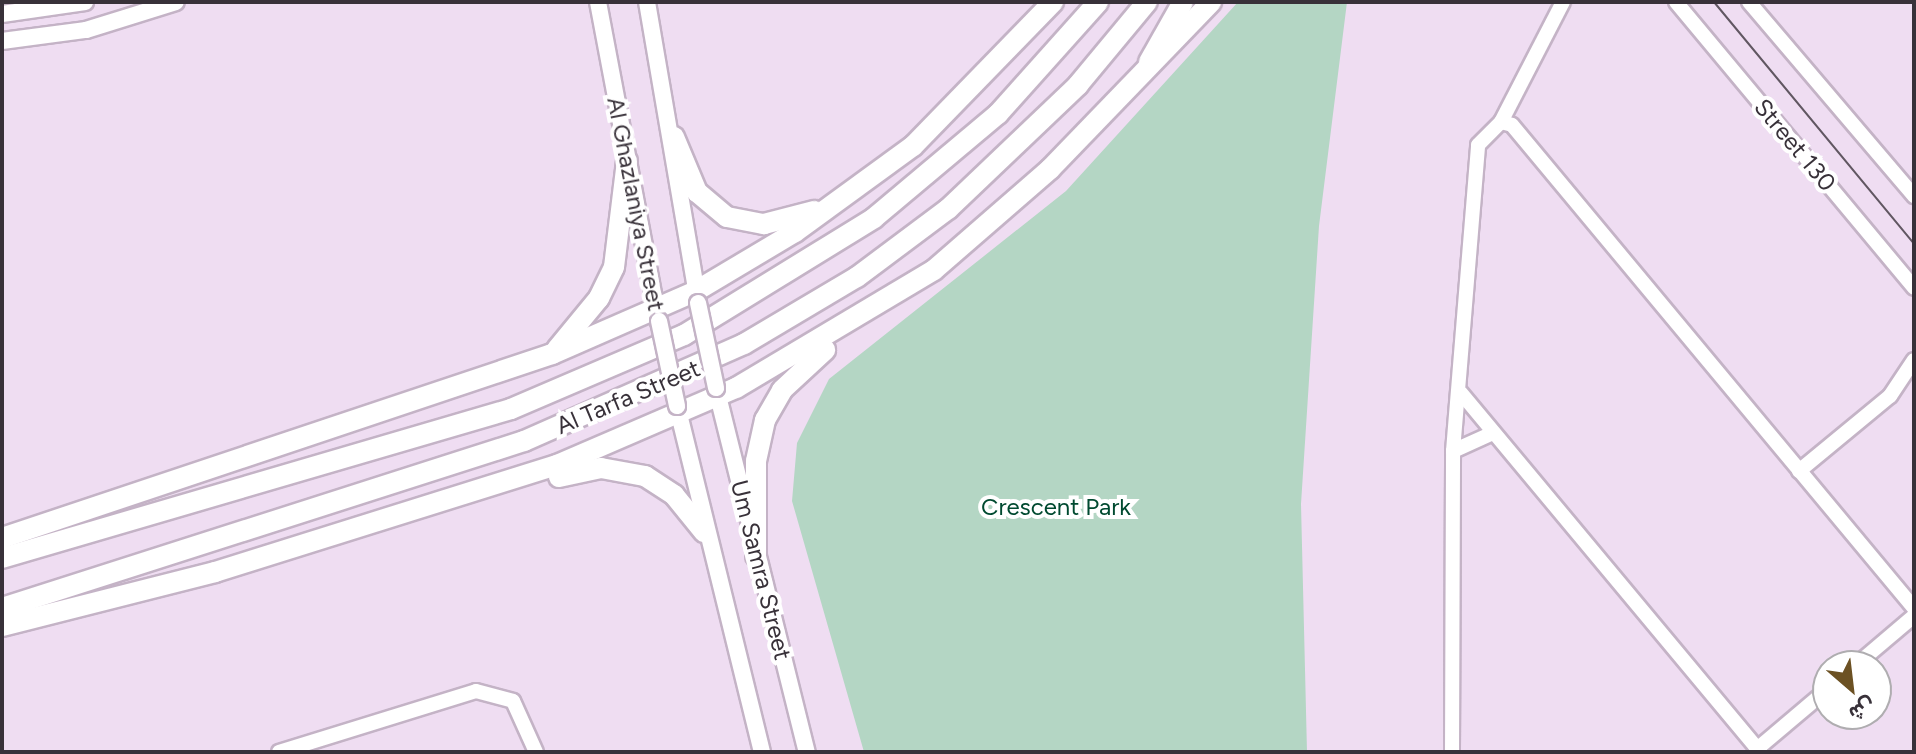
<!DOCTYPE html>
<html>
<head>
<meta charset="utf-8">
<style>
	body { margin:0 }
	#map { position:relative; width:1916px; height:754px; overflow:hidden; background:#efddf2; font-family:Figtree,Vazirmatn,sans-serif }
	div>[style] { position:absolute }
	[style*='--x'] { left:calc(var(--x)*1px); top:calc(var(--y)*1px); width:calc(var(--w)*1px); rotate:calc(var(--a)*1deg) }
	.green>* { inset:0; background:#b4d6c4 }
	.roads { filter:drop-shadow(2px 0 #c4b3c6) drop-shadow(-2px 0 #c4b3c6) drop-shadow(0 2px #c4b3c6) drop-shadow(0 -2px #c4b3c6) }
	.minor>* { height:14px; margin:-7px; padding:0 7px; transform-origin:7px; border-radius:7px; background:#fff }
	.tertiary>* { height:16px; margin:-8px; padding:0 8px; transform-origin:8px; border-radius:8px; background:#fff }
	.secondary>* { height:20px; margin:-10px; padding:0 10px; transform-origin:10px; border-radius:10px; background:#fff }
	.tram>* { height:2px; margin:-1px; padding:0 1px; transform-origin:1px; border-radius:1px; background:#615762 }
	.bridges { filter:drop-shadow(2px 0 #c4b3c6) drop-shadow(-2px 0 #c4b3c6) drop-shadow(0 2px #c4b3c6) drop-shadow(0 -2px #c4b3c6) }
	.tertiary-bridge>* { height:16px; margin:-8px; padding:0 8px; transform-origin:8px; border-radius:8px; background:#fff }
	span { translate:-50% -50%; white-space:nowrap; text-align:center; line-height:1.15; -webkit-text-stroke:8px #fff; paint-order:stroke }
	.street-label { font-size:24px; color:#383139 }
	.park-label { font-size:24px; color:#004a30 }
	.frame { position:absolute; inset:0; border:4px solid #383139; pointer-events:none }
	.north { position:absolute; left:1812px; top:650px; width:80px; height:80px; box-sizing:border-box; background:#fff; border:2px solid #afadb0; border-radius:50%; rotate:152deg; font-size:22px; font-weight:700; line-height:32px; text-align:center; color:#383139 }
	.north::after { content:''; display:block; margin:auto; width:28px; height:36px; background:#6c5123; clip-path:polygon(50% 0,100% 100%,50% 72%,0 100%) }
</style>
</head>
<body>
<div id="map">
	<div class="green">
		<i style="clip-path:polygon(1238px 2px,1347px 2px,1319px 226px,1301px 504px,1307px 752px,864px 752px,792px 501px,797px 443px,829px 379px,1066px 191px)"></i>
	</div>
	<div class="roads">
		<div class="minor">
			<i style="--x:1676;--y:2;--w:372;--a:50.2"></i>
			<i style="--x:1749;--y:2;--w:255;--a:49.6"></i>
			<i style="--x:1501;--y:122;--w:135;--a:-62.7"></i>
			<i style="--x:1461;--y:393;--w:467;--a:50.2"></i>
			<i style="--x:1453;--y:451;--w:44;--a:-24.2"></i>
			<i style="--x:1799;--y:471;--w:118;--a:-39.5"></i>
			<i style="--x:1890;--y:396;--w:43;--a:-56.3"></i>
			<i style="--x:1855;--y:666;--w:77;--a:-40.3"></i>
			<i style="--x:1757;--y:749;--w:93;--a:-40.2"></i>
			<i style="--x:279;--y:752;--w:206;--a:-17.2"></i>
			<i style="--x:476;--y:691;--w:38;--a:15"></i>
			<i style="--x:513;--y:701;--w:56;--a:65.7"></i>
			<i style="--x:1452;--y:752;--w:301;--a:-89.8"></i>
			<i style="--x:1453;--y:451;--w:307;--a:-85.3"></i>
			<i style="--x:1478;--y:145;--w:33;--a:-45"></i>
			<i style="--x:1501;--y:122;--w:11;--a:15"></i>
			<i style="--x:1512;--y:125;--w:628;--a:50.23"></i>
		</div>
		<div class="tertiary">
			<i style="--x:598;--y:2;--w:324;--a:79.3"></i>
			<i style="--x:647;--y:2;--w:303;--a:80.3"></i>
			<i style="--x:2;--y:14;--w:84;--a:-8.2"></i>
			<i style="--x:2;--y:41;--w:85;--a:-7.5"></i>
			<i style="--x:86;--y:30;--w:94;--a:-17.3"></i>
			<i style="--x:716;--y:388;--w:375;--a:76"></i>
			<i style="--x:677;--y:406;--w:356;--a:76.2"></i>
		</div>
		<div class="secondary">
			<i style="--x:1149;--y:62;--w:69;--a:-60.5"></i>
			<i style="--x:674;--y:137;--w:60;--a:67.3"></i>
			<i style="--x:697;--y:192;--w:39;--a:40"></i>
			<i style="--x:727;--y:217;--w:38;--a:11"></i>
			<i style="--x:764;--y:224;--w:52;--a:-14.6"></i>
			<i style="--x:557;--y:349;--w:66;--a:-50.5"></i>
			<i style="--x:599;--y:298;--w:34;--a:-64"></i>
			<i style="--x:614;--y:267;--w:107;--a:-83"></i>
			<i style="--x:559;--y:477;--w:43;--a:-12.1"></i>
			<i style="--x:601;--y:468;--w:45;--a:10.3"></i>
			<i style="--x:645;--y:476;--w:35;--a:33"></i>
			<i style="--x:674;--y:495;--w:48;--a:51"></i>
			<i style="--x:2;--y:538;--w:580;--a:-18.5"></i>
			<i style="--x:552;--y:354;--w:157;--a:-23.6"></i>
			<i style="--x:696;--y:291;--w:115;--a:-30.8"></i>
			<i style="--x:795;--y:232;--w:146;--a:-36.1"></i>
			<i style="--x:913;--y:146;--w:201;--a:-45.8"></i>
			<i style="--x:756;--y:556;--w:95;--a:-90"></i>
			<i style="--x:756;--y:461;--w:42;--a:-77.6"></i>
			<i style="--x:765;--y:420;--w:34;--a:-60"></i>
			<i style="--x:782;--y:390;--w:59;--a:-42.9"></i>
			<i style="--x:2;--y:558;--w:530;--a:-16.32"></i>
			<i style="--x:511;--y:409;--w:188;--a:-23.2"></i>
			<i style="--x:684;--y:335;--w:223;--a:-31.6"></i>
			<i style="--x:874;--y:218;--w:162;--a:-40"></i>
			<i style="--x:998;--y:114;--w:150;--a:-48.2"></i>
			<i style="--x:2;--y:608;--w:548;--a:-17.74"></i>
			<i style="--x:524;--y:441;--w:240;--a:-23.8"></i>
			<i style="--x:744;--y:344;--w:131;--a:-30.7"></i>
			<i style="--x:857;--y:277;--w:114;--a:-36.8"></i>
			<i style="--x:948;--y:209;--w:180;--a:-43.6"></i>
			<i style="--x:1078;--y:85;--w:108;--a:-50.3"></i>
			<i style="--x:2;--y:626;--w:220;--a:-14.2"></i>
			<i style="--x:215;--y:572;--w:358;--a:-17.4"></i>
			<i style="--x:557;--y:465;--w:195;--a:-23.3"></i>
			<i style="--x:736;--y:388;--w:230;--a:-30.8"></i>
			<i style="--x:934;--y:270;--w:154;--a:-41"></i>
			<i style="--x:1050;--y:169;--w:232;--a:-46"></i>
		</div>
	</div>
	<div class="tram">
		<i style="--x:1714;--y:2;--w:314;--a:50.4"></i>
	</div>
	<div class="bridges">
		<div class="tertiary-bridge">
			<i style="--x:698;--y:303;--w:87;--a:78"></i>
			<i style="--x:659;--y:321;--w:87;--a:78"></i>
		</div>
	</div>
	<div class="street-label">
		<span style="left:1795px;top:145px;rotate:50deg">Street 130</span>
		<span style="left:636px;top:204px;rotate:79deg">Al Ghazlaniya Street</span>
		<span style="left:628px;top:397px;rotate:-23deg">Al Tarfa Street</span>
		<span style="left:761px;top:570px;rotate:76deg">Um Samra Street</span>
	</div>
	<div class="park-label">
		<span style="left:1056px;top:507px">Crescent Park</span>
	</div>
	<div class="frame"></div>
	<div class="north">ش</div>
</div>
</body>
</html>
